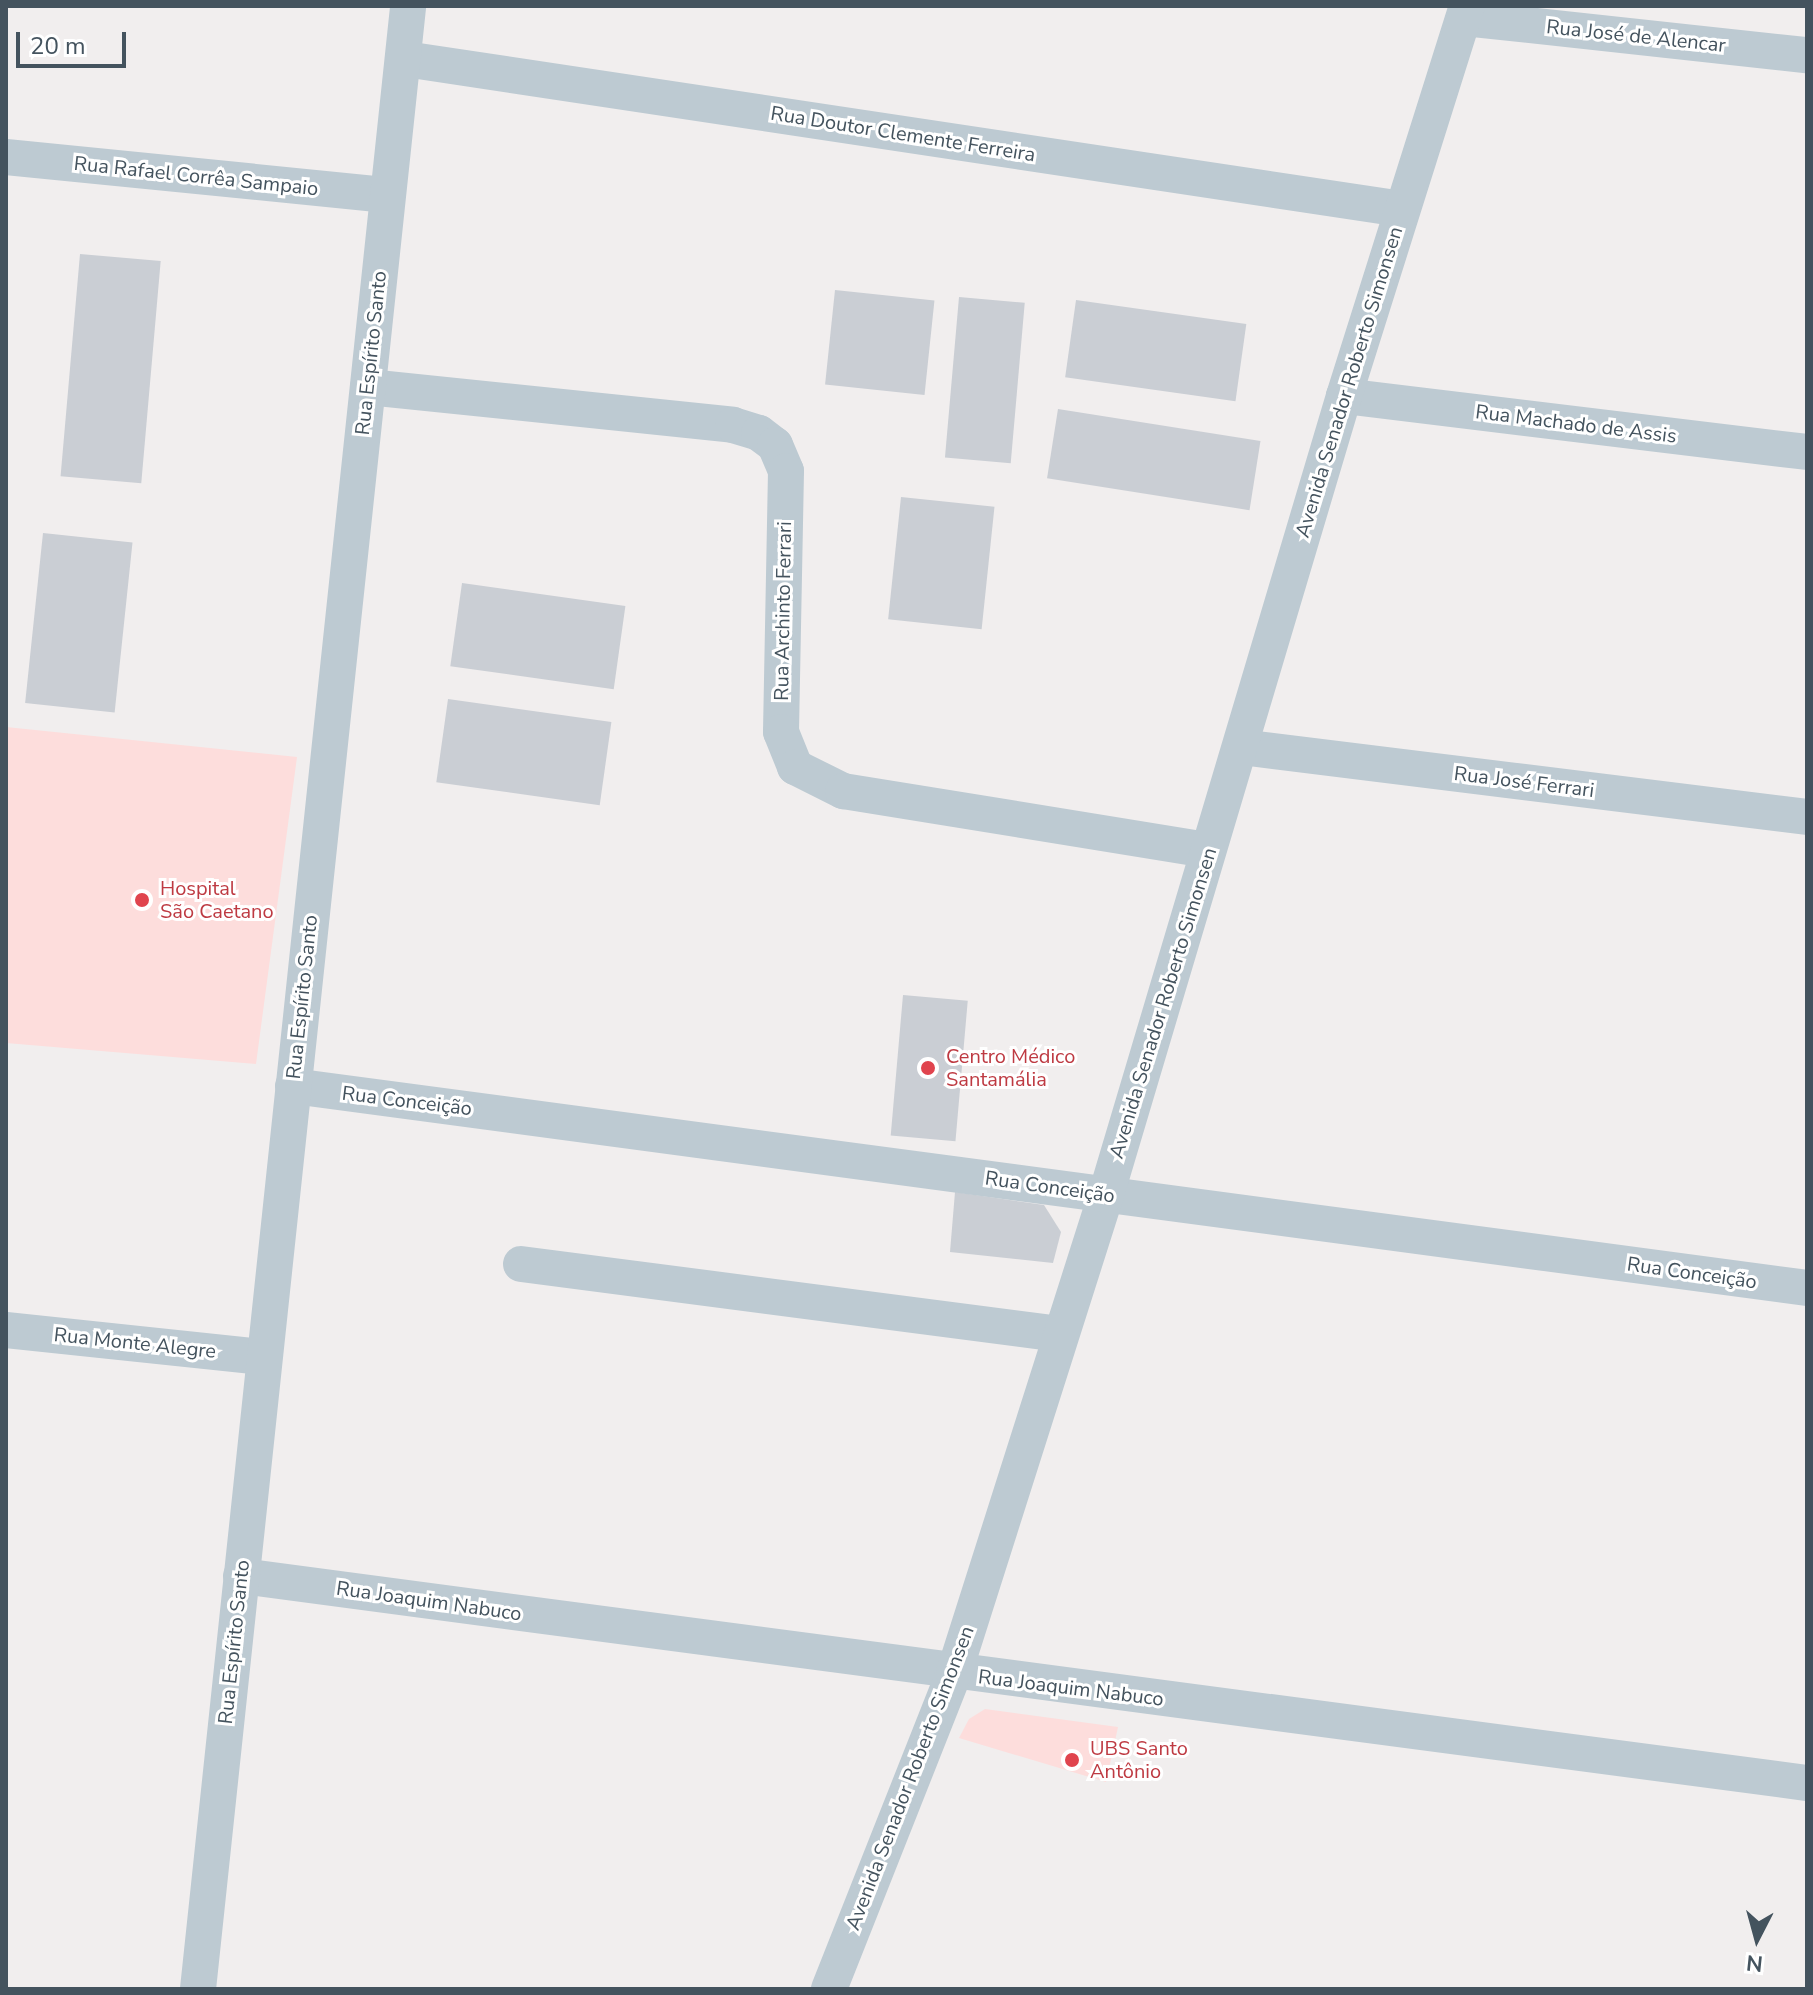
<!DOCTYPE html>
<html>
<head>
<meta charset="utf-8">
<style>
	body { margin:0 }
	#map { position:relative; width:1813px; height:1995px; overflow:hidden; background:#f1eeee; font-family:"Nunito Sans",sans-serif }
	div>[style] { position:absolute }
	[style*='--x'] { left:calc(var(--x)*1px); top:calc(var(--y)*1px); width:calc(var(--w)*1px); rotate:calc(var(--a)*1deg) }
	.medical>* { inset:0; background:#fddddc }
	.building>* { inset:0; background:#caced4; transform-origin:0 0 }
	.minor>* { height:36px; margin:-18px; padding:0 18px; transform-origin:18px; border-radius:18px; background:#bdcad2 }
	.dots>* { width:22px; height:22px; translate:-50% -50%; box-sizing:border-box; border:4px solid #fff; border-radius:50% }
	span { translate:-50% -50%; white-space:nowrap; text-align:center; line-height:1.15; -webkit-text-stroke:6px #fff; paint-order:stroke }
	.street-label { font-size:20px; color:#44535e }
	.health-label { font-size:20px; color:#be3a42 }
	.left { translate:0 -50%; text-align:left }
	.frame { position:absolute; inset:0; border:8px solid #44535e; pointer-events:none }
	.north { position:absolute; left:1717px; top:1899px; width:80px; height:80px; -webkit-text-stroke:6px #fff; paint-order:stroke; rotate:186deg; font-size:22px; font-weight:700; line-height:32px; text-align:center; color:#44535e }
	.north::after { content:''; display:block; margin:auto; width:28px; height:36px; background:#44535e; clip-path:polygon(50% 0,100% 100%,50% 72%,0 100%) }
	.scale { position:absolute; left:16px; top:32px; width:110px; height:36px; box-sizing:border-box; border:4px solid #44535e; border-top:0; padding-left:10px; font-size:24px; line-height:28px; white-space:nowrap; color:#44535e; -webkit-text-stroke:6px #fff; paint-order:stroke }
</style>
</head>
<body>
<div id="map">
	<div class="medical">
		<i style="clip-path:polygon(6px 727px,297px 757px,256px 1064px,6px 1043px)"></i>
		<i style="clip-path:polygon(985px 1709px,1118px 1727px,1106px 1782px,959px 1738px,969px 1719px)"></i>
	</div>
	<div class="building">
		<i style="left:80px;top:254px;width:81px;height:223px;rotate:5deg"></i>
		<i style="left:835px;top:290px;width:100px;height:95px;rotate:6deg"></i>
		<i style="left:959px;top:297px;width:66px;height:161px;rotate:5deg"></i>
		<i style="left:1076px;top:300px;width:172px;height:78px;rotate:8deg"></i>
		<i style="left:1058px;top:409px;width:205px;height:70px;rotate:9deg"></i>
		<i style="left:901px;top:497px;width:94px;height:123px;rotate:6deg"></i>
		<i style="left:43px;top:533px;width:90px;height:171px;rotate:6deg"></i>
		<i style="left:462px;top:583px;width:165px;height:84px;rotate:8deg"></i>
		<i style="left:448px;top:699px;width:165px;height:84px;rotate:8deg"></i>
		<i style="left:903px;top:995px;width:65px;height:141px;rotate:5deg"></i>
		<i style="clip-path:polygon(955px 1192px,1044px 1205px,1061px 1232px,1053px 1263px,950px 1252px)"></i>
	</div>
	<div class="minor">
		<i style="--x:1464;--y:18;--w:345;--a:6.2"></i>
		<i style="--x:405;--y:59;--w:1007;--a:8.56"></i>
		<i style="--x:6;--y:157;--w:383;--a:5.7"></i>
		<i style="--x:368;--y:387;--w:367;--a:5.9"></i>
		<i style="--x:733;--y:425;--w:27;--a:17"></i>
		<i style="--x:759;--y:433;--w:20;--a:37"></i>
		<i style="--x:775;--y:445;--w:28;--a:67"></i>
		<i style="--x:786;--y:471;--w:261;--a:91.1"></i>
		<i style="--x:781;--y:732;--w:38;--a:68"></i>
		<i style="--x:795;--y:767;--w:54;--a:26.6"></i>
		<i style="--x:843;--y:791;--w:370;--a:9.2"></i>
		<i style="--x:1344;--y:396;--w:466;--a:6.9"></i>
		<i style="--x:1241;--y:747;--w:570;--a:7.05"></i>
		<i style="--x:293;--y:1086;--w:1527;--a:7.6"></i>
		<i style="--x:521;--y:1264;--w:544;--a:7.4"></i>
		<i style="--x:6;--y:1330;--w:259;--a:6"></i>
		<i style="--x:241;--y:1576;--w:1580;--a:7.53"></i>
		<i style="--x:198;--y:1989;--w:1994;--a:-83.95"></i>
		<i style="--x:829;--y:1989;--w:340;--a:-68.4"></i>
		<i style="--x:954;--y:1673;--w:502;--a:-72.36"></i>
		<i style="--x:1106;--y:1195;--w:834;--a:-73.41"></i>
		<i style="--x:1344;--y:396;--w:409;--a:-72.5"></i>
	</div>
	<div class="dots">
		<i style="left:142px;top:900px;background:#e0444e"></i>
		<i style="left:928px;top:1068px;background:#e0444e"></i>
		<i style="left:1072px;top:1760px;background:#e0444e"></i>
	</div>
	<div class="street-label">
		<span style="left:1636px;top:36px;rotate:6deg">Rua José de Alencar</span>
		<span style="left:903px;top:134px;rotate:9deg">Rua Doutor Clemente Ferreira</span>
		<span style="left:196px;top:176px;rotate:6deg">Rua Rafael Corrêa Sampaio</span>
		<span style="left:371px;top:353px;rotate:-84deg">Rua Espírito Santo</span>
		<span style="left:1349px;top:382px;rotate:-73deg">Avenida Senador Roberto Simonsen</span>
		<span style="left:1576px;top:424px;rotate:7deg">Rua Machado de Assis</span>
		<span style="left:783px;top:611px;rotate:-89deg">Rua Archinto Ferrari</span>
		<span style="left:1524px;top:782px;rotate:7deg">Rua José Ferrari</span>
		<span style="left:302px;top:997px;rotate:-84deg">Rua Espírito Santo</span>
		<span style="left:1163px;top:1003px;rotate:-73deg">Avenida Senador Roberto Simonsen</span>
		<span style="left:407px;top:1101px;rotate:7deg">Rua Conceição</span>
		<span style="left:1050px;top:1187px;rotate:8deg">Rua Conceição</span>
		<span style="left:1692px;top:1273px;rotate:8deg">Rua Conceição</span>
		<span style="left:135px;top:1343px;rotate:6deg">Rua Monte Alegre</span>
		<span style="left:429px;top:1601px;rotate:8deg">Rua Joaquim Nabuco</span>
		<span style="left:234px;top:1642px;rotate:-84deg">Rua Espírito Santo</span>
		<span style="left:1071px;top:1688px;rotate:7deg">Rua Joaquim Nabuco</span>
		<span style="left:910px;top:1778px;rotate:-69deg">Avenida Senador Roberto Simonsen</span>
	</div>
	<div class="health-label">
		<span class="left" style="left:160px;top:900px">Hospital<br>São Caetano</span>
		<span class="left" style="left:946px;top:1068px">Centro Médico<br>Santamália</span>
		<span class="left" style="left:1090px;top:1760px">UBS Santo<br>Antônio</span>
	</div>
	<div class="frame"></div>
	<div class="north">N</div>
	<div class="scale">20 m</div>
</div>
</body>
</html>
